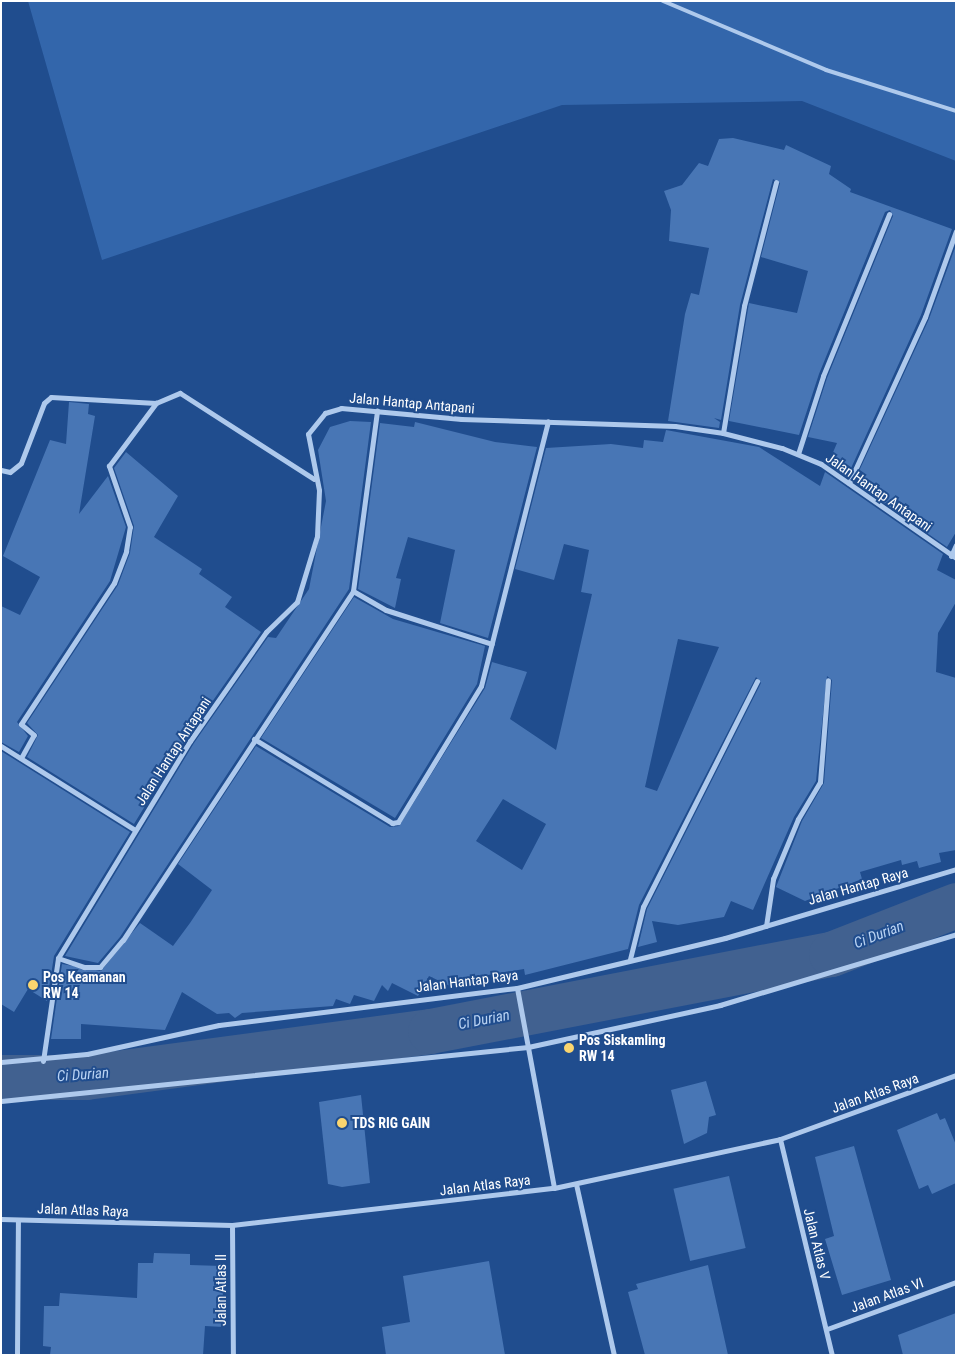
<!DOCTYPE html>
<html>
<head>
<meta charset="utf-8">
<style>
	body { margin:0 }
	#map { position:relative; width:957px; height:1356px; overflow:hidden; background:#204d8e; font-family:"Roboto Condensed",sans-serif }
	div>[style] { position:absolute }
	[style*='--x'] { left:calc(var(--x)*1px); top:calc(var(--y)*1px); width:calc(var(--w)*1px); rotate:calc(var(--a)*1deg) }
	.green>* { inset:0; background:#3366ab }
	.river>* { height:45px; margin:-22.5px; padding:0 22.5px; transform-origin:22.5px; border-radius:22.5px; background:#416190 }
	.building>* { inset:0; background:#4876b5; transform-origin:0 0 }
	.lane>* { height:4px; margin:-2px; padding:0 2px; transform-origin:2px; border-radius:2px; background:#aec9ec }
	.street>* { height:5px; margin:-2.5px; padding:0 2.5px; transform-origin:2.5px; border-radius:2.5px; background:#aec9ec }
	.dots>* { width:14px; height:14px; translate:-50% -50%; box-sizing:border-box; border:2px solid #204d8e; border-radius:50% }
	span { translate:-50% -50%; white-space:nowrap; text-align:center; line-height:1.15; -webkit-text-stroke:4px #204d8e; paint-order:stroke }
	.street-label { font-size:14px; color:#fff }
	.poi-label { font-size:14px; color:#fff; font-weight:700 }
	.left { translate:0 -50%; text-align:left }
	.water-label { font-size:15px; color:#bad3f3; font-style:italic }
	.frame { position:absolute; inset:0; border:2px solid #fff; pointer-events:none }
</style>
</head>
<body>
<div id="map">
	<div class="green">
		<i style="clip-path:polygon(28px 1px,956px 1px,956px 161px,802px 101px,562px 105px,102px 260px)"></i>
	</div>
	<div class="river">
		<i style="--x:1;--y:1077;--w:85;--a:0"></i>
		<i style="--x:86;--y:1077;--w:347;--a:-7.6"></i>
		<i style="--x:430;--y:1031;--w:408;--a:-10.9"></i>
		<i style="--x:831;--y:954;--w:134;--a:-21.4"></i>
	</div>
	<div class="building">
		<i style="clip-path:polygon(733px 138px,784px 150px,786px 145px,831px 166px,829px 174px,851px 189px,850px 192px,952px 229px,921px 315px,847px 477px,828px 464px,837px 443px,808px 437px,827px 378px,893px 216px,890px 210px,885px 212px,819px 374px,799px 435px,729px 421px,749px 303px,797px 313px,808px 271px,761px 257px,780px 183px,773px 179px,740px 305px,721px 420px,714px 418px,720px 422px,719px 428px,668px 421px,685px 314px,691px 293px,699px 295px,709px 248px,669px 241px,671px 210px,664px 191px,682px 185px,699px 163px,708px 166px,719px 139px)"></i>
		<i style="clip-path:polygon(956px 245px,956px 532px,947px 547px,854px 482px,929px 319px)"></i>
		<i style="clip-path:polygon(69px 402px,89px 404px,88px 414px,95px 416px,79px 514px,108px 476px,126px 527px,110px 581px,17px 722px,28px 736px,19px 752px,1px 742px,1px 606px,20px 615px,40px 577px,3px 556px,50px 440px,66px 444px)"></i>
		<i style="clip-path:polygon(350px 421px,371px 422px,349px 589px,120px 937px,98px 963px,65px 956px,194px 743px,268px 637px,276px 638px,309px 589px,326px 501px,318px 450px,330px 427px)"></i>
		<i style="clip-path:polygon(415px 422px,495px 442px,537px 447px,488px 638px,440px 623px,455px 550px,408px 537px,396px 578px,401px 579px,395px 608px,358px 589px,380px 423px,414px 427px)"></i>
		<i style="clip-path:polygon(evenodd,666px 430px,759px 447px,820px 486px,825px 472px,943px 554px,937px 570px,956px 580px,956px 602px,938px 633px,936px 672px,956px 678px,956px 850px,939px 853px,941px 862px,919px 868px,917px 861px,902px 865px,901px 860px,860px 872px,862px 879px,805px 901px,776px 887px,802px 821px,824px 783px,832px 680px,827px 676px,816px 781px,794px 817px,753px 910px,731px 901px,724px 917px,678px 925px,652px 921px,657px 942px,638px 947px,647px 909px,761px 683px,756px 677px,639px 905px,628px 949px,525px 975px,524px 969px,488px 975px,485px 980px,452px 987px,429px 976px,418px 996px,392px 983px,388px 991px,382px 985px,374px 1001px,354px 995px,350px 1004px,336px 999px,333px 1006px,242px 1013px,235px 1018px,229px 1013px,217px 1014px,182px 992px,165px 1030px,81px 1024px,81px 1039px,51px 1039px,62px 964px,101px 971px,140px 923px,173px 946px,190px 923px,212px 890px,178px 864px,256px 746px,390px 827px,399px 826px,485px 688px,492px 662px,527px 672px,510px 719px,556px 750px,592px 594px,581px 592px,589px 550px,564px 544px,554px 580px,515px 569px,546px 448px,611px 444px,643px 448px,644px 440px,663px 442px,666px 430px,678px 639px,719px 647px,657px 791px,645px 787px,678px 639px,666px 430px,503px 799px,546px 824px,522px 870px,476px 841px,503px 799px)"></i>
		<i style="clip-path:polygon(126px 452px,178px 496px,154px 537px,202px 569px,199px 574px,232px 597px,225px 607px,261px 632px,186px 739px,134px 824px,27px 757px,38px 735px,27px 723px,118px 585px,130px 553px,134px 526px,114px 468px)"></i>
		<i style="clip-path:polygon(354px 597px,393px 619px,485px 646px,477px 684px,395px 818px,261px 738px)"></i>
		<i style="clip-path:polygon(1px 751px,130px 832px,54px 956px,47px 1001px,28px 989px,14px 1012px,1px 1004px)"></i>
		<i style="clip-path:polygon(706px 1081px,716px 1115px,709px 1117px,707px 1133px,684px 1144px,671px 1090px)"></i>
		<i style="clip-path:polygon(361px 1095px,370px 1183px,342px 1187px,328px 1184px,319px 1102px)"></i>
		<i style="clip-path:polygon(937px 1113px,940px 1120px,945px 1118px,956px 1145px,956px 1183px,932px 1194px,928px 1185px,919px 1189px,897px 1130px)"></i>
		<i style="clip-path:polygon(854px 1146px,891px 1280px,842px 1295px,825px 1239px,834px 1236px,815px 1157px)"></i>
		<i style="left:729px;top:1176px;width:74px;height:57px;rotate:77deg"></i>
		<i style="clip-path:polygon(154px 1253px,190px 1254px,190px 1265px,222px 1266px,224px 1327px,205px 1326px,203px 1355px,50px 1355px,51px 1347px,43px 1346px,44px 1306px,59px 1306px,60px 1293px,137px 1298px,138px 1263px,153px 1263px)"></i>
		<i style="clip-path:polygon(489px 1261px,505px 1355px,386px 1355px,382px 1327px,410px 1322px,403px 1276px)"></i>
		<i style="clip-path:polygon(708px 1265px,728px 1355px,645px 1355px,628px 1292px,638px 1289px,636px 1284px)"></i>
		<i style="clip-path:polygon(956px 1313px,956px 1355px,903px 1355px,898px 1335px)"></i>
	</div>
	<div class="lane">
		<i style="--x:663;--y:1;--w:177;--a:22.9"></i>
		<i style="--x:826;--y:70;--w:136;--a:17.5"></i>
	</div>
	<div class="street">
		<i style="--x:723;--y:433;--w:129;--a:-80.6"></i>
		<i style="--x:744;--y:306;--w:128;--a:-75.5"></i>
		<i style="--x:798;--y:454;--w:82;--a:-72.2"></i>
		<i style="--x:823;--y:376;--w:175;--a:-67.8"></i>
		<i style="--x:1;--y:470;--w:9;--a:13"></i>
		<i style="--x:10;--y:472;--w:14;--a:-39"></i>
		<i style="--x:21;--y:463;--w:64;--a:-69"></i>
		<i style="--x:44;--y:403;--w:9;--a:-41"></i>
		<i style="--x:51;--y:397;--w:105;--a:3.3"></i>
		<i style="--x:849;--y:483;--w:183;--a:-65.4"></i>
		<i style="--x:925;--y:317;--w:91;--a:-70.2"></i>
		<i style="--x:951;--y:556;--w:12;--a:-66"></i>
		<i style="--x:353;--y:591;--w:38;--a:30"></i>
		<i style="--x:386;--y:610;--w:111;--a:17.8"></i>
		<i style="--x:254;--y:739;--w:162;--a:31.3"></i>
		<i style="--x:392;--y:823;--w:6;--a:-9"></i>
		<i style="--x:398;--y:822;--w:159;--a:-58.6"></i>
		<i style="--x:481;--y:686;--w:273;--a:-75.8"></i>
		<i style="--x:1;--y:746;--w:158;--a:32.1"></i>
		<i style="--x:21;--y:758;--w:26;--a:-61"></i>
		<i style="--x:34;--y:735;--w:17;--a:-140"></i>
		<i style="--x:21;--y:724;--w:169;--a:-56.6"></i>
		<i style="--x:114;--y:583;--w:34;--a:-69"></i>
		<i style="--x:126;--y:551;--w:24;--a:-81"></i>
		<i style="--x:130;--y:527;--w:65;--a:-109"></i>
		<i style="--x:109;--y:466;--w:79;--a:-53.3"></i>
		<i style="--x:156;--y:403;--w:26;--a:-23"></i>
		<i style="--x:180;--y:393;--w:159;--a:32.7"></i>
		<i style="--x:766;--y:926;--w:48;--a:-81.5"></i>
		<i style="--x:773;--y:879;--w:65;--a:-67.4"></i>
		<i style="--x:798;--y:819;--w:43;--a:-59.3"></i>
		<i style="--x:820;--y:782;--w:102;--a:-85.5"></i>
		<i style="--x:58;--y:958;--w:28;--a:19"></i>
		<i style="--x:84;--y:967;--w:16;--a:0"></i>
		<i style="--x:100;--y:967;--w:35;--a:-50"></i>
		<i style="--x:123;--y:940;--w:418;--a:-56.6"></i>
		<i style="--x:353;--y:591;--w:182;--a:-82.4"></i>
		<i style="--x:630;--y:959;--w:54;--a:-76"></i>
		<i style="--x:643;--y:907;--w:253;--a:-63.2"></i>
		<i style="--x:517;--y:988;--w:203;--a:79.5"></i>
		<i style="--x:43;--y:1061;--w:104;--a:-81.7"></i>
		<i style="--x:58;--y:958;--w:254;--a:-58.7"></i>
		<i style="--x:190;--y:741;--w:133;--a:-55.1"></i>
		<i style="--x:266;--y:632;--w:43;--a:-44.1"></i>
		<i style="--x:297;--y:602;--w:69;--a:-73.1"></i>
		<i style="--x:317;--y:536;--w:46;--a:-87.5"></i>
		<i style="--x:319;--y:490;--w:57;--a:-101.1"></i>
		<i style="--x:308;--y:434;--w:27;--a:-51"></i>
		<i style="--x:325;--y:413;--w:17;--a:-17"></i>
		<i style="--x:341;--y:408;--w:121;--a:5.2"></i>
		<i style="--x:461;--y:419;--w:214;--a:1.9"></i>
		<i style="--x:675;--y:426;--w:49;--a:8.3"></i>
		<i style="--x:723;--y:433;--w:61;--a:14.3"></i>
		<i style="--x:782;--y:448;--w:42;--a:22.3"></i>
		<i style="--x:821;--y:464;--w:165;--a:34.8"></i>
		<i style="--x:1;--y:1062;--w:86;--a:-5.3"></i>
		<i style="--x:87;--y:1054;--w:135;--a:-12.4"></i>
		<i style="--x:219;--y:1025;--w:300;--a:-7.1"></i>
		<i style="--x:517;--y:988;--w:214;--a:-13.5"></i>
		<i style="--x:725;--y:938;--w:241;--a:-16.6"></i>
		<i style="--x:1;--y:1101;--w:530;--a:-5.85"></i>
		<i style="--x:528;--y:1047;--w:197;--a:-12.3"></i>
		<i style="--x:720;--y:1005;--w:246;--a:-16.7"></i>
		<i style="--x:780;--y:1139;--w:222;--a:76.5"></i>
		<i style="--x:576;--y:1184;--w:175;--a:77.5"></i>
		<i style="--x:1;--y:1219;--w:231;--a:1.5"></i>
		<i style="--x:232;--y:1225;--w:324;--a:-6.6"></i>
		<i style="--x:554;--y:1188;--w:231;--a:-12.2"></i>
		<i style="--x:780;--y:1139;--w:187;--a:-20"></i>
		<i style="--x:232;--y:1225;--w:130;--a:89.6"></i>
		<i style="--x:827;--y:1329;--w:137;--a:-20"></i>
		<i style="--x:17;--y:1355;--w:135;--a:-89.6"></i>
	</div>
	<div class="dots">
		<i style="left:33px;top:985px;background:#fad56f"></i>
		<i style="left:569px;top:1048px;background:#fad56f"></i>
		<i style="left:342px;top:1123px;background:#fad56f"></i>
	</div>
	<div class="street-label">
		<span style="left:412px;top:403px;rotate:5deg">Jalan Hantap Antapani</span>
		<span style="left:879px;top:492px;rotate:35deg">Jalan Hantap Antapani</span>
		<span style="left:173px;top:751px;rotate:-57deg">Jalan Hantap Antapani</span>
		<span style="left:858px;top:886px;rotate:-16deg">Jalan Hantap Raya</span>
		<span style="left:467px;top:981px;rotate:-7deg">Jalan Hantap Raya</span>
		<span style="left:875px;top:1093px;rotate:-20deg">Jalan Atlas Raya</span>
		<span style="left:485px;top:1185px;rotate:-7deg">Jalan Atlas Raya</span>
		<span style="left:83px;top:1210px;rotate:2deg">Jalan Atlas Raya</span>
		<span style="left:817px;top:1244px;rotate:76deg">Jalan Atlas V</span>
		<span style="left:221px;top:1290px;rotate:-90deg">Jalan Atlas II</span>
		<span style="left:887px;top:1295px;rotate:-20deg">Jalan Atlas VI</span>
	</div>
	<div class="poi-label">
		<span class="left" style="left:43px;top:985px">Pos Keamanan<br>RW 14</span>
		<span class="left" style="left:579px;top:1048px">Pos Siskamling<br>RW 14</span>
		<span class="left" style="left:352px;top:1123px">TDS RIG GAIN</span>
	</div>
	<div class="water-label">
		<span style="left:879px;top:935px;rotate:-21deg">Ci Durian</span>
		<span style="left:484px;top:1020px;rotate:-11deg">Ci Durian</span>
		<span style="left:83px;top:1075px;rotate:-4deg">Ci Durian</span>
	</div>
	<div class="frame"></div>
</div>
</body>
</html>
